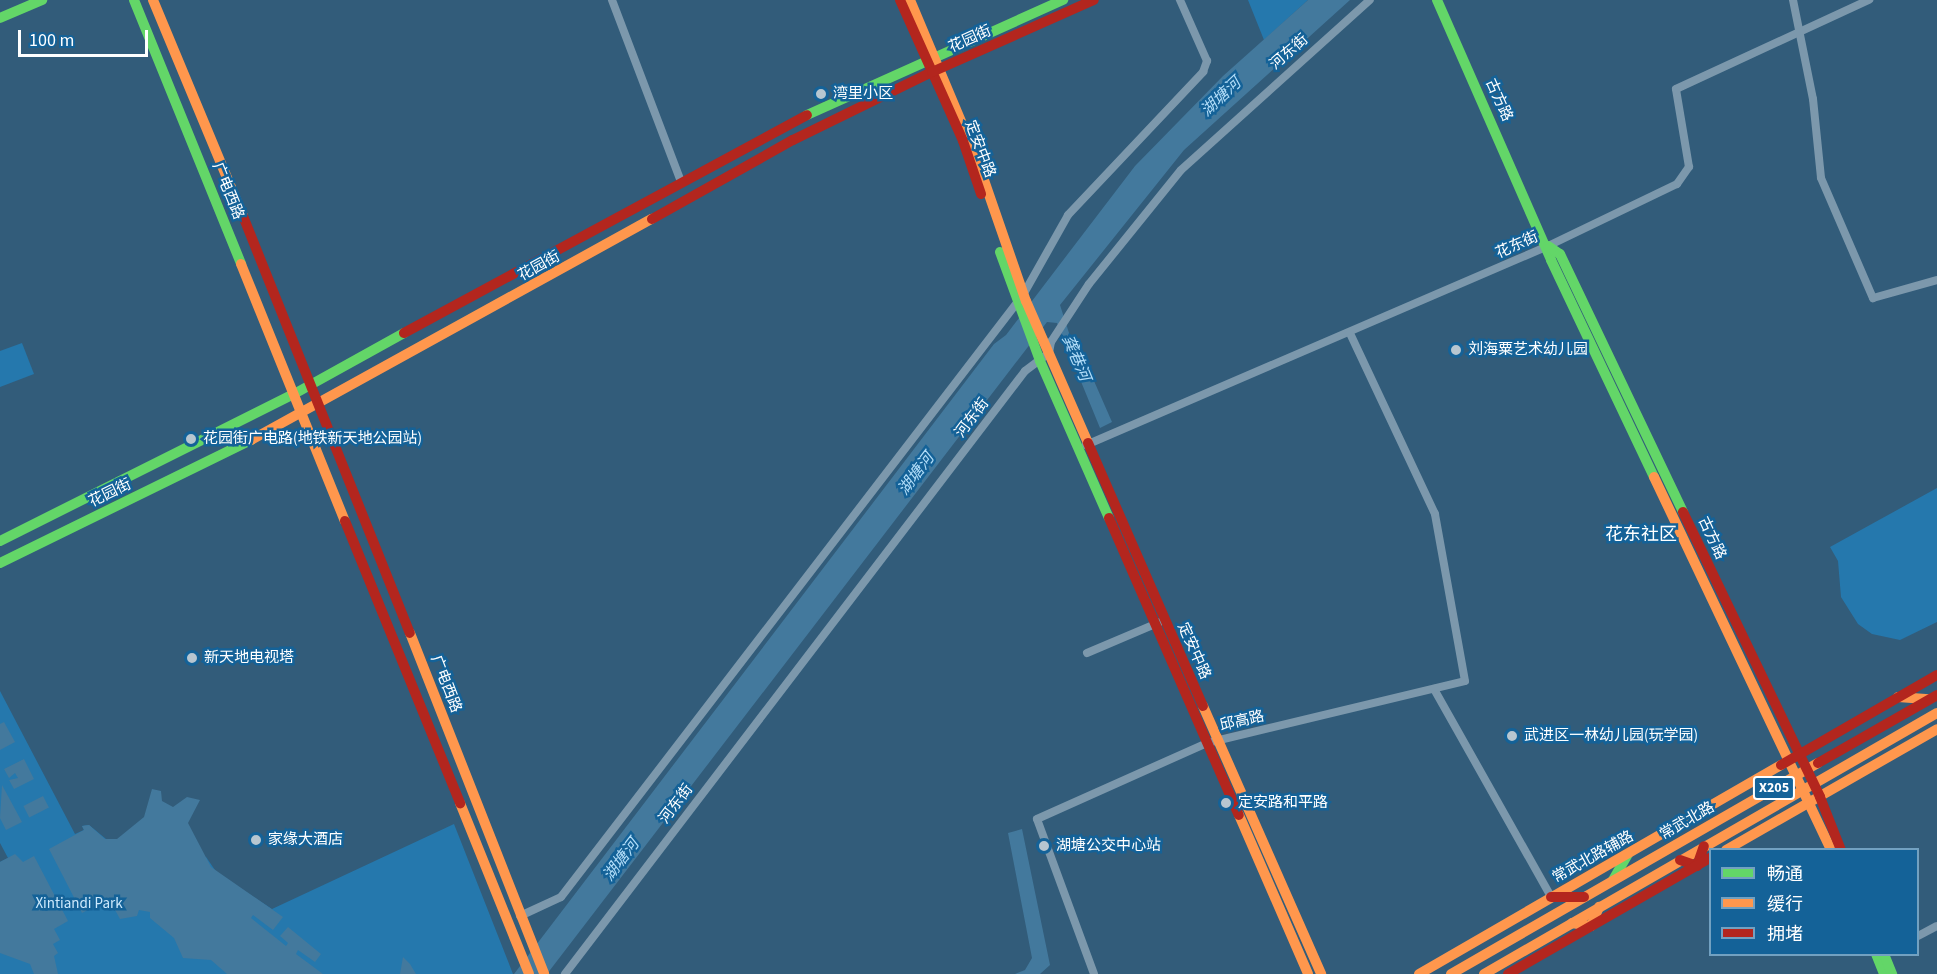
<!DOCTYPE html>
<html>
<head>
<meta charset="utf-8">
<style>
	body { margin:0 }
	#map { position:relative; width:1937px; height:974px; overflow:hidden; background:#325c7a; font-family:"Source Sans 3","Noto Sans SC",sans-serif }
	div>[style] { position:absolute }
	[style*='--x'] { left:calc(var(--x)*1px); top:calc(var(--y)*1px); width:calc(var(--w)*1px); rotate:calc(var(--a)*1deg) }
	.green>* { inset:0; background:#2578ad }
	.water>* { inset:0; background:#43799d; transform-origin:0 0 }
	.street>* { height:8px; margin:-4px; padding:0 4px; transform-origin:4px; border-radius:4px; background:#7c98ac }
	.fast>* { height:10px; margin:-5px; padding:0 5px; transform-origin:5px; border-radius:5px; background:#63d668 }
	.slow>* { height:10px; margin:-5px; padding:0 5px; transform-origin:5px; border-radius:5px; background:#ff974d }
	.jam>* { height:10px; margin:-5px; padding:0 5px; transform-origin:5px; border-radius:5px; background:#b3261e }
	.dots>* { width:16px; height:16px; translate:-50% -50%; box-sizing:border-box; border:3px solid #146298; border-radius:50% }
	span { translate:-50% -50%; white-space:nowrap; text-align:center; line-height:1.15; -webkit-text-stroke:5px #146298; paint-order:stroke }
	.shield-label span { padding:2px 4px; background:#146298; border:2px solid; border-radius:4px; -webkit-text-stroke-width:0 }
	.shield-label { font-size:14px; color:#fff; font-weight:700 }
	.street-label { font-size:15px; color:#fff }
	.poi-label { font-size:15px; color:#fff }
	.left { translate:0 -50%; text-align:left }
	.park-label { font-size:15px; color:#ceeafd }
	.water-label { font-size:16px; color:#b3def9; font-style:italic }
	.quarter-label { font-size:18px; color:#fff }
	.legend { position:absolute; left:1709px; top:848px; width:210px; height:108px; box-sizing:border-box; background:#146298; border:2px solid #72a1c1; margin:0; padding:8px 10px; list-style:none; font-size:18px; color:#fff }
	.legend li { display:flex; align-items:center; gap:12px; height:30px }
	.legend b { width:30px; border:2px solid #72a1c1 }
	.scale { position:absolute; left:18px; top:30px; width:130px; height:27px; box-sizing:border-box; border:3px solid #fff; border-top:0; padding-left:8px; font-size:18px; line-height:21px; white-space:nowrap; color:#fff; -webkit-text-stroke:4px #146298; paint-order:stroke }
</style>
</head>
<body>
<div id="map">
	<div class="green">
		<i style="clip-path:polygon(1248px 0,1308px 0,1264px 40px)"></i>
		<i style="clip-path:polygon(22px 343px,34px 374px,0 387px,0 351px)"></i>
		<i style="clip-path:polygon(1937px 488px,1937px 622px,1900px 640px,1872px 634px,1858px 624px,1841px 597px,1838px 561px,1830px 547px)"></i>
		<i style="clip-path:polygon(0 691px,75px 834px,84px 830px,82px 826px,89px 825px,106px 839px,206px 857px,217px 873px,272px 909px,454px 824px,513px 974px,0 974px,0 862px,8px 858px,0 843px)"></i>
	</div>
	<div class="water">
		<i style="clip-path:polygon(1308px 0,1350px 0,1184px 150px,1060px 305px,1070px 336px,1080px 349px,1112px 422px,1100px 428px,1057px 323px,1047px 322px,547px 974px,514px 974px,994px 344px,1006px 335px,1135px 166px,1223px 76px)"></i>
		<i style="clip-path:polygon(4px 722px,15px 742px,0 750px,0 724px)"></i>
		<i style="clip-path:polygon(24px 759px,34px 779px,14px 789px,9px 780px,18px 778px,15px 773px,9px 778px,4px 769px)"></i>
		<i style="clip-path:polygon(2px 785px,22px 822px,6px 830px,0 818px)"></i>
		<i style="clip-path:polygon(152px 789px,161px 791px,162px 801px,173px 807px,187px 797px,200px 800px,188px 823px,211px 867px,283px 917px,273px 930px,253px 915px,251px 918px,286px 946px,288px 943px,280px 936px,288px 927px,321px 954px,315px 962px,298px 950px,296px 954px,323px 974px,227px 974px,211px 960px,183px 958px,174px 938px,150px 918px,150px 912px,139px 910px,137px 916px,120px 919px,109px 899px,82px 913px,49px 849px,84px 830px,82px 826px,89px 825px,105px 839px,117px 839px,144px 817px)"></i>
		<i style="left:43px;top:796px;width:13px;height:22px;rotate:63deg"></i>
		<i style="clip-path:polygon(1022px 829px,1050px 965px,1040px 974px,1015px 974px,1025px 970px,1032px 958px,1008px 833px)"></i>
		<i style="clip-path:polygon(15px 854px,23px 862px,34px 856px,68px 921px,54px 929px,60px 940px,53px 944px,58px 953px,54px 956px,58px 974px,34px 974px,30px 964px,0 953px,0 862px)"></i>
		<i style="clip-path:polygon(403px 957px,410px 964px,416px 974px,400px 974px)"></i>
	</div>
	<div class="street">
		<i style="--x:612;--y:0;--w:195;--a:69.2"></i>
		<i style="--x:1793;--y:0;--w:101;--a:78.6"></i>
		<i style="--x:1813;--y:99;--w:79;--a:84.2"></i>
		<i style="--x:1821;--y:178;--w:131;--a:66.6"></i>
		<i style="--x:1873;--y:298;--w:66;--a:-15.7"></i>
		<i style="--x:1086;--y:445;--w:503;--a:-23.3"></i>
		<i style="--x:1548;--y:246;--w:143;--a:-25.7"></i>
		<i style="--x:1677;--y:184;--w:21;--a:-55"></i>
		<i style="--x:1689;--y:167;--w:79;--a:-99.5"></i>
		<i style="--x:1676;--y:89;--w:213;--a:-24.8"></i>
		<i style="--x:1087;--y:653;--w:79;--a:-23"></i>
		<i style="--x:1434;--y:689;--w:239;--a:60.6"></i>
		<i style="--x:520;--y:916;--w:45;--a:-24.9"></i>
		<i style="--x:561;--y:897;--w:759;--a:-52.5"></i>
		<i style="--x:1023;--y:295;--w:92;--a:-60.6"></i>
		<i style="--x:1068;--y:215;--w:197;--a:-46.6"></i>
		<i style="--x:1203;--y:72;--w:12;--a:-70"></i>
		<i style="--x:1207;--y:61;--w:67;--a:-113.9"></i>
		<i style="--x:1918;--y:936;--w:21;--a:-28"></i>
		<i style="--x:565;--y:974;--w:758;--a:-52.66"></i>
		<i style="--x:1025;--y:371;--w:30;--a:-37"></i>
		<i style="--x:1049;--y:353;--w:11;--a:-80"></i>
		<i style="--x:1051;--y:342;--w:69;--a:-56.8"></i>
		<i style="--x:1089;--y:284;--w:146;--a:-51.1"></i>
		<i style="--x:1181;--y:170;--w:254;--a:-42"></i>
		<i style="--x:1094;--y:974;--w:165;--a:-110.2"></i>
		<i style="--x:1037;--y:819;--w:186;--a:-24.1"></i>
		<i style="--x:1207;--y:743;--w:265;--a:-13.5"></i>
		<i style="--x:1465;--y:681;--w:170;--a:-100.2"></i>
		<i style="--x:1435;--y:514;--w:200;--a:-115.2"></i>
	</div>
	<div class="fast">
		<i style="--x:134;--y:0;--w:285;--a:67.9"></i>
		<i style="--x:1437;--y:0;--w:284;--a:66.3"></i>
		<i style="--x:1551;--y:260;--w:240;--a:64.6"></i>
		<i style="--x:0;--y:18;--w:46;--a:-23.2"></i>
		<i style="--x:807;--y:115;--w:281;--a:-24.2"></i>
		<i style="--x:1548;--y:246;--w:14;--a:34"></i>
		<i style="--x:1560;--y:254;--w:286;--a:64.5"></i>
		<i style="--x:1000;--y:252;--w:116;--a:69.8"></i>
		<i style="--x:1040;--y:361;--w:171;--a:66.3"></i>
		<i style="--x:0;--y:541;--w:329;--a:-26.6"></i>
		<i style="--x:294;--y:394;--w:126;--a:-29"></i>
		<i style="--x:0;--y:563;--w:280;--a:-26.1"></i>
		<i style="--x:1613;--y:880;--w:30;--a:-60"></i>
		<i style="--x:1876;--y:954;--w:22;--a:68"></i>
		<i style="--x:1884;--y:954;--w:22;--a:68"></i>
	</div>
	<div class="slow">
		<i style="--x:153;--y:0;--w:234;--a:67.4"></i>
		<i style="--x:910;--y:0;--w:170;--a:67.2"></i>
		<i style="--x:976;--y:157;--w:152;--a:70.9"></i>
		<i style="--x:1026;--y:301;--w:155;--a:66.4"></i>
		<i style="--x:241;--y:264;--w:277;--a:68"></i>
		<i style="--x:251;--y:440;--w:458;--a:-28.9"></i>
		<i style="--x:1654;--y:477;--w:413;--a:64.6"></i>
		<i style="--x:410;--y:633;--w:366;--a:68.5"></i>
		<i style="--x:1898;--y:697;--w:31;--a:4"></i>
		<i style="--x:1203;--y:706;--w:293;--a:66.2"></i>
		<i style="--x:460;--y:803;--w:184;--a:68"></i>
		<i style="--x:1239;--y:815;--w:173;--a:66.5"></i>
		<i style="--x:1726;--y:850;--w:243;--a:-29.8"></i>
		<i style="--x:1572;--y:923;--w:19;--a:9"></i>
		<i style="--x:1591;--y:926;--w:21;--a:-67"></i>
		<i style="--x:1419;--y:974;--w:418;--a:-30"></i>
		<i style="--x:1451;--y:974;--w:423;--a:-29.9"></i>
		<i style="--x:1484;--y:974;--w:523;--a:-29.95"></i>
	</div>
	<div class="jam">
		<i style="--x:900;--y:0;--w:154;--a:65.9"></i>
		<i style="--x:963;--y:141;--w:56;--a:71.2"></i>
		<i style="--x:243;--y:216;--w:449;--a:68.2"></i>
		<i style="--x:652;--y:219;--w:162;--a:-29.3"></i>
		<i style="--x:793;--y:140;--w:155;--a:-26.1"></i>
		<i style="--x:932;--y:72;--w:177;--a:-24"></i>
		<i style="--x:404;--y:333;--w:458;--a:-28.4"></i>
		<i style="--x:1088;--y:443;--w:287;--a:66.4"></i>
		<i style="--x:1683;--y:512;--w:316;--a:64.3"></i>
		<i style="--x:1820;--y:797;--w:57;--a:68.4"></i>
		<i style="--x:1109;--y:518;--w:324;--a:66.4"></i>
		<i style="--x:345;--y:521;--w:305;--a:67.8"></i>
		<i style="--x:1818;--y:763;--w:137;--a:-29.7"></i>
		<i style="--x:1781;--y:765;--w:180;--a:-30"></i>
		<i style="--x:1680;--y:860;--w:18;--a:19"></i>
		<i style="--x:1697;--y:866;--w:21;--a:-71"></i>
		<i style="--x:1551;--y:897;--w:33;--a:0"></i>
		<i style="--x:1508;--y:974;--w:233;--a:-29.9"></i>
	</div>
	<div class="dots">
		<i style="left:821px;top:94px;background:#b7c6d0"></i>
		<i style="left:1456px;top:350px;background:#b7c6d0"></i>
		<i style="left:191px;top:439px;background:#b7c6d0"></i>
		<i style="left:192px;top:658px;background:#b7c6d0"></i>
		<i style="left:1512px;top:736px;background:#b7c6d0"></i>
		<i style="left:1226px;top:803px;background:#b7c6d0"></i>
		<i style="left:256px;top:840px;background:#b7c6d0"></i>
		<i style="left:1044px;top:846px;background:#b7c6d0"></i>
	</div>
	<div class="shield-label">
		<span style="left:1774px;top:788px">X205</span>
	</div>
	<div class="street-label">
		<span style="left:970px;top:39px;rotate:-24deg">花园街</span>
		<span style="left:1289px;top:52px;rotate:-41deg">河东街</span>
		<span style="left:1499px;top:100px;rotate:66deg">古方路</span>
		<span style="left:980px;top:149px;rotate:69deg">定安中路</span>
		<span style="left:228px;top:191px;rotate:68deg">广电西路</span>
		<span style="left:1517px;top:245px;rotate:-24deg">花东街</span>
		<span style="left:539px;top:266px;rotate:-29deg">花园街</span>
		<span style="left:972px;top:418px;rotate:-53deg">河东街</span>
		<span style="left:110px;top:493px;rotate:-26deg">花园街</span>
		<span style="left:1712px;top:538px;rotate:65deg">古方路</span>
		<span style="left:1194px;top:651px;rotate:66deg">定安中路</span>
		<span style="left:446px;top:684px;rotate:69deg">广电西路</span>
		<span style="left:1242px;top:721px;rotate:-13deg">邱高路</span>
		<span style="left:676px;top:804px;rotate:-53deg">河东街</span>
		<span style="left:1687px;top:821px;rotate:-30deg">常武北路</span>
		<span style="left:1593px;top:857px;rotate:-29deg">常武北路辅路</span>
	</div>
	<div class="poi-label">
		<span class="left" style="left:833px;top:94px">湾里小区</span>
		<span class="left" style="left:1468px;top:350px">刘海粟艺术幼儿园</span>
		<span class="left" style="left:203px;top:439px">花园街广电路(地铁新天地公园站)</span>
		<span class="left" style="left:204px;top:658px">新天地电视塔</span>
		<span class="left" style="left:1524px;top:736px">武进区一林幼儿园(玩学园)</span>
		<span class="left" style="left:1238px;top:803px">定安路和平路</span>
		<span class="left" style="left:268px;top:840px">家缘大酒店</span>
		<span class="left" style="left:1056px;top:846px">湖塘公交中心站</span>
	</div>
	<div class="park-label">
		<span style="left:79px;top:904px">Xintiandi Park</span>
	</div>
	<div class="water-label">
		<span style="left:1221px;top:97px;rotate:-43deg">湖塘河</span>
		<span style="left:1076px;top:358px;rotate:67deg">龚巷河</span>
		<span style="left:916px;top:474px;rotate:-53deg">湖塘河</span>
		<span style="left:621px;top:860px;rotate:-53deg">湖塘河</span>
	</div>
	<div class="quarter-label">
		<span style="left:1641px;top:535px">花东社区</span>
	</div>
	<ul class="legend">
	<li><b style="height:8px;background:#63d668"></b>畅通</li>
	<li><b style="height:8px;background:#ff974d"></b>缓行</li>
	<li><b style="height:8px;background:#b3261e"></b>拥堵</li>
	</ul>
	<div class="scale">100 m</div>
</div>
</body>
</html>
